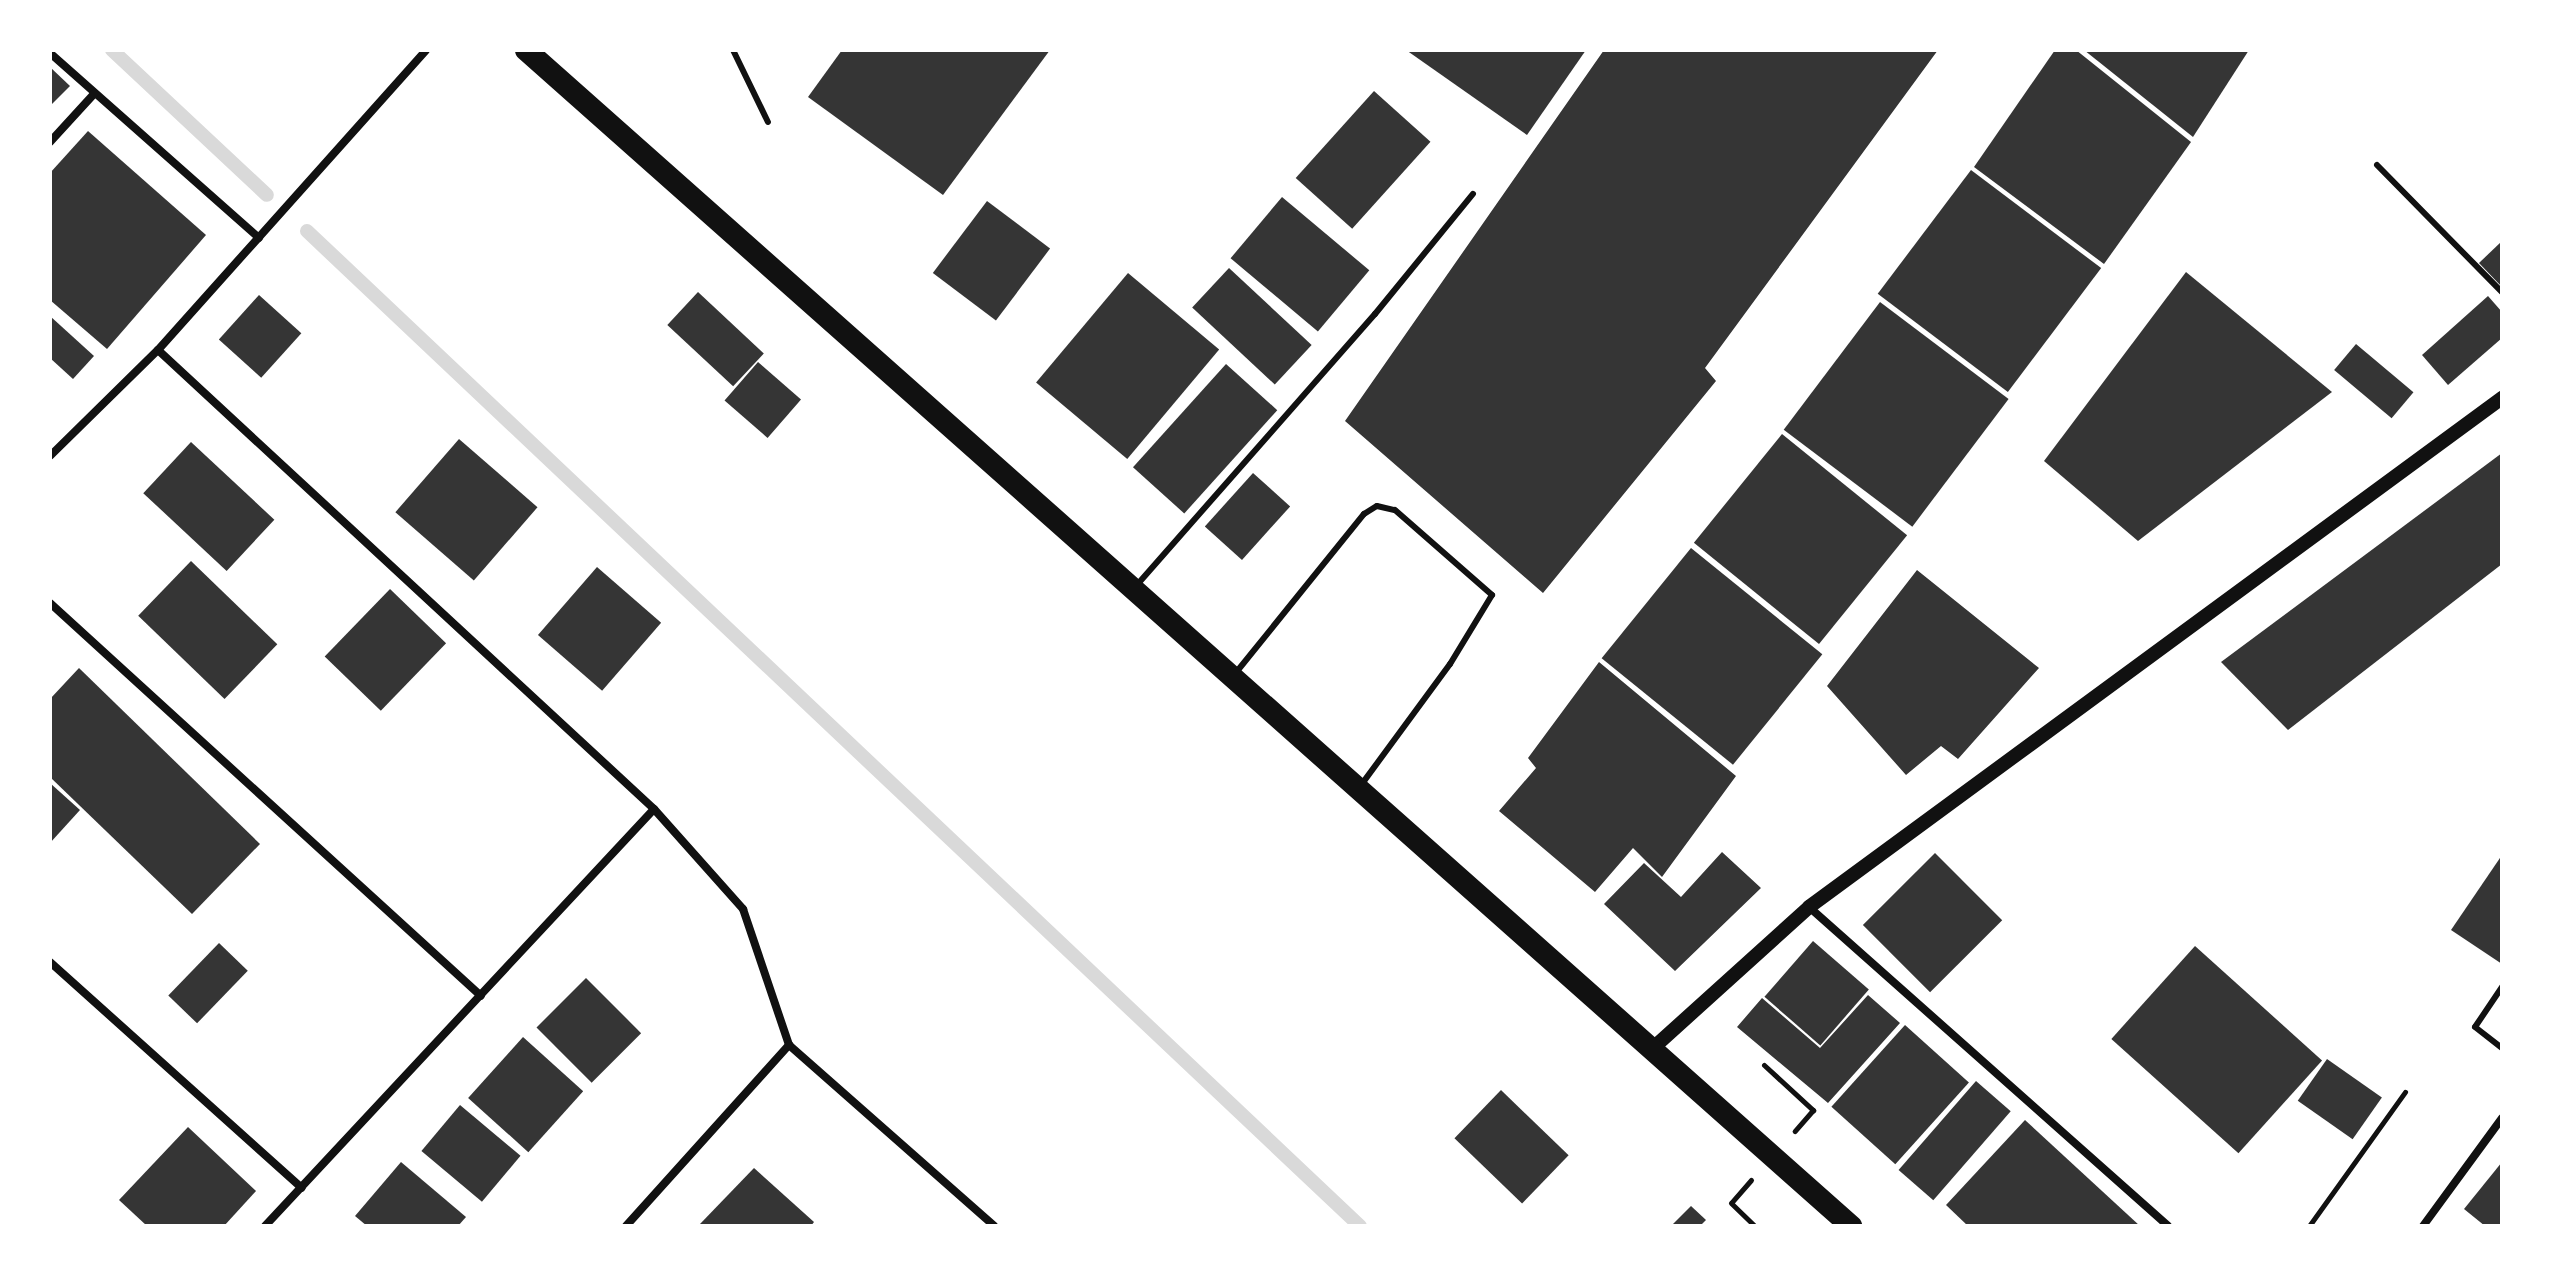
<!DOCTYPE html>
<html>
<head>
<meta charset="utf-8">
<style>
	body { margin:0 }
	#map { position:relative; width:2552px; height:1276px; overflow:hidden; background:#fff; font-family:Merriweather,serif }
	div>[style] { position:absolute }
	[style*='--x'] { left:calc(var(--x)*1px); top:calc(var(--y)*1px); width:calc(var(--w)*1px); rotate:calc(var(--a)*1deg) }
	.stream>* { height:14px; margin:-7px; padding:0 7px; transform-origin:7px; border-radius:7px; background:#d9d9d9 }
	.building>* { inset:0; background:#353535; transform-origin:0 0 }
	.path>* { height:5px; margin:-2.5px; padding:0 2.5px; transform-origin:2.5px; border-radius:2.5px; background:#111 }
	.service>* { height:6px; margin:-3px; padding:0 3px; transform-origin:3px; border-radius:3px; background:#111 }
	.minor>* { height:8px; margin:-4px; padding:0 4px; transform-origin:4px; border-radius:4px; background:#111 }
	.tertiary>* { height:14px; margin:-7px; padding:0 7px; transform-origin:7px; border-radius:7px; background:#111 }
	.trunk>* { height:22px; margin:-11px; padding:0 11px; transform-origin:11px; border-radius:11px; background:#111 }
	span { translate:-50% -50%; white-space:nowrap; text-align:center; line-height:1.15; -webkit-text-stroke:7px #fff; paint-order:stroke }
	.frame { position:absolute; inset:0; border:52px solid #fff; pointer-events:none }
</style>
</head>
<body>
<div id="map">
	<div class="stream">
		<i style="--x:112;--y:50;--w:212;--a:43.1"></i>
		<i style="--x:307;--y:231;--w:1449;--a:43.38"></i>
	</div>
	<div class="building">
		<i style="clip-path:polygon(842px 50px,1050px 50px,943px 195px,808px 97px)"></i>
		<i style="clip-path:polygon(1406px 50px,1586px 50px,1527px 135px)"></i>
		<i style="clip-path:polygon(1604px 50px,1938px 50px,1705px 368px,1716px 381px,1543px 593px,1345px 421px)"></i>
		<i style="clip-path:polygon(2055px 50px,2076px 50px,2191px 142px,2104px 264px,1974px 167px)"></i>
		<i style="clip-path:polygon(2084px 50px,2249px 50px,2193px 137px)"></i>
		<i style="clip-path:polygon(50px 67px,70px 86px,50px 106px)"></i>
		<i style="left:1374px;top:91px;width:76px;height:117px;rotate:42deg"></i>
		<i style="clip-path:polygon(88px 131px,206px 235px,107px 349px,50px 300px,50px 173px)"></i>
		<i style="left:1971px;top:170px;width:163px;height:155px;rotate:37deg"></i>
		<i style="left:1282px;top:197px;width:114px;height:80px;rotate:40deg"></i>
		<i style="left:987px;top:201px;width:79px;height:90px;rotate:37deg"></i>
		<i style="clip-path:polygon(2502px 241px,2502px 287px,2479px 263px)"></i>
		<i style="left:1229px;top:268px;width:113px;height:54px;rotate:43deg"></i>
		<i style="clip-path:polygon(2186px 272px,2332px 392px,2138px 541px,2044px 461px)"></i>
		<i style="left:1128px;top:273px;width:119px;height:143px;rotate:40deg"></i>
		<i style="left:698px;top:292px;width:90px;height:45px;rotate:43deg"></i>
		<i style="left:259px;top:295px;width:57px;height:60px;rotate:42deg"></i>
		<i style="clip-path:polygon(2488px 296px,2502px 312px,2502px 338px,2448px 385px,2422px 355px)"></i>
		<i style="left:1880px;top:302px;width:161px;height:160px;rotate:37deg"></i>
		<i style="clip-path:polygon(50px 316px,94px 356px,73px 379px,50px 358px)"></i>
		<i style="left:2356px;top:344px;width:75px;height:34px;rotate:40deg"></i>
		<i style="left:758px;top:362px;width:57px;height:51px;rotate:41deg"></i>
		<i style="left:1226px;top:364px;width:69px;height:139px;rotate:42deg"></i>
		<i style="left:1782px;top:434px;width:161px;height:140px;rotate:39deg"></i>
		<i style="left:459px;top:439px;width:104px;height:97px;rotate:41deg"></i>
		<i style="left:191px;top:442px;width:114px;height:70px;rotate:43deg"></i>
		<i style="clip-path:polygon(2502px 453px,2502px 564px,2288px 730px,2221px 662px)"></i>
		<i style="left:1253px;top:473px;width:50px;height:72px;rotate:42deg"></i>
		<i style="left:1691px;top:548px;width:169px;height:142px;rotate:39deg"></i>
		<i style="left:191px;top:561px;width:120px;height:76px;rotate:44deg"></i>
		<i style="left:597px;top:567px;width:85px;height:90px;rotate:41deg"></i>
		<i style="clip-path:polygon(1917px 570px,2039px 668px,1958px 759px,1941px 746px,1906px 775px,1827px 686px)"></i>
		<i style="left:390px;top:589px;width:78px;height:94px;rotate:44deg"></i>
		<i style="clip-path:polygon(1599px 662px,1736px 776px,1662px 877px,1633px 848px,1595px 892px,1499px 811px,1536px 768px,1528px 758px)"></i>
		<i style="clip-path:polygon(79px 668px,260px 844px,192px 914px,50px 777px,50px 699px)"></i>
		<i style="clip-path:polygon(50px 783px,80px 810px,50px 843px)"></i>
		<i style="clip-path:polygon(1722px 852px,1761px 888px,1675px 971px,1604px 904px,1644px 863px,1681px 897px)"></i>
		<i style="left:1935px;top:853px;width:95px;height:102px;rotate:45deg"></i>
		<i style="clip-path:polygon(2502px 855px,2502px 964px,2451px 930px)"></i>
		<i style="left:1813px;top:941px;width:74px;height:74px;rotate:41deg"></i>
		<i style="left:219px;top:943px;width:40px;height:73px;rotate:44deg"></i>
		<i style="left:2195px;top:946px;width:171px;height:125px;rotate:42deg"></i>
		<i style="left:586px;top:978px;width:78px;height:70px;rotate:45deg"></i>
		<i style="clip-path:polygon(1868px 995px,1900px 1023px,1828px 1103px,1737px 1027px,1762px 998px,1820px 1048px)"></i>
		<i style="left:1905px;top:1025px;width:86px;height:110px;rotate:42deg"></i>
		<i style="left:523px;top:1037px;width:81px;height:82px;rotate:42deg"></i>
		<i style="left:2327px;top:1059px;width:67px;height:51px;rotate:35deg"></i>
		<i style="left:1976px;top:1081px;width:46px;height:118px;rotate:41deg"></i>
		<i style="left:1501px;top:1090px;width:94px;height:67px;rotate:44deg"></i>
		<i style="left:460px;top:1105px;width:79px;height:60px;rotate:40deg"></i>
		<i style="clip-path:polygon(2025px 1120px,2140px 1226px,1968px 1226px,1946px 1205px)"></i>
		<i style="clip-path:polygon(188px 1127px,256px 1191px,224px 1226px,147px 1226px,119px 1200px)"></i>
		<i style="clip-path:polygon(401px 1162px,466px 1217px,458px 1226px,367px 1226px,355px 1216px)"></i>
		<i style="clip-path:polygon(2502px 1162px,2502px 1226px,2485px 1226px,2464px 1209px)"></i>
		<i style="clip-path:polygon(754px 1168px,814px 1222px,811px 1226px,700px 1224px)"></i>
		<i style="clip-path:polygon(1691px 1206px,1706px 1220px,1700px 1226px,1671px 1226px)"></i>
	</div>
	<div class="path">
		<i style="--x:1764;--y:1065;--w:67;--a:42.6"></i>
		<i style="--x:1813;--y:1110;--w:28;--a:131"></i>
		<i style="--x:1751;--y:1180;--w:30;--a:131"></i>
		<i style="--x:1731;--y:1203;--w:33;--a:44"></i>
		<i style="--x:2309;--y:1226;--w:165;--a:-54.4"></i>
	</div>
	<div class="service">
		<i style="--x:733;--y:50;--w:80;--a:64.1"></i>
		<i style="--x:2377;--y:165;--w:178;--a:45.5"></i>
		<i style="--x:1136;--y:586;--w:362;--a:-48.7"></i>
		<i style="--x:1375;--y:314;--w:155;--a:-50.8"></i>
		<i style="--x:1234;--y:675;--w:207;--a:-51.1"></i>
		<i style="--x:1364;--y:514;--w:15;--a:-32"></i>
		<i style="--x:1377;--y:506;--w:18;--a:13"></i>
		<i style="--x:1395;--y:510;--w:129;--a:41.2"></i>
		<i style="--x:1492;--y:595;--w:81;--a:121.3"></i>
		<i style="--x:1450;--y:664;--w:150;--a:126.3"></i>
		<i style="--x:2502;--y:987;--w:48;--a:124"></i>
		<i style="--x:2475;--y:1027;--w:34;--a:38"></i>
	</div>
	<div class="minor">
		<i style="--x:50;--y:53;--w:279;--a:41.5"></i>
		<i style="--x:50;--y:142;--w:65;--a:-47.5"></i>
		<i style="--x:158;--y:350;--w:676;--a:42.78"></i>
		<i style="--x:654;--y:809;--w:134;--a:48.3"></i>
		<i style="--x:743;--y:909;--w:144;--a:71.3"></i>
		<i style="--x:50;--y:456;--w:151;--a:-44.5"></i>
		<i style="--x:158;--y:350;--w:402;--a:-48.2"></i>
		<i style="--x:50;--y:603;--w:583;--a:42.36"></i>
		<i style="--x:1809;--y:907;--w:480;--a:41.6"></i>
		<i style="--x:50;--y:962;--w:338;--a:41.9"></i>
		<i style="--x:789;--y:1045;--w:273;--a:41.4"></i>
		<i style="--x:265;--y:1226;--w:570;--a:-46.99"></i>
		<i style="--x:626;--y:1226;--w:244;--a:-48"></i>
		<i style="--x:2423;--y:1226;--w:134;--a:-53.8"></i>
	</div>
	<div class="tertiary">
		<i style="--x:1652;--y:1049;--w:212;--a:-42.1"></i>
		<i style="--x:1809;--y:907;--w:860;--a:-36.3"></i>
	</div>
	<div class="trunk">
		<i style="--x:526;--y:50;--w:1772;--a:41.59"></i>
	</div>
	<div class="frame"></div>
</div>
</body>
</html>
